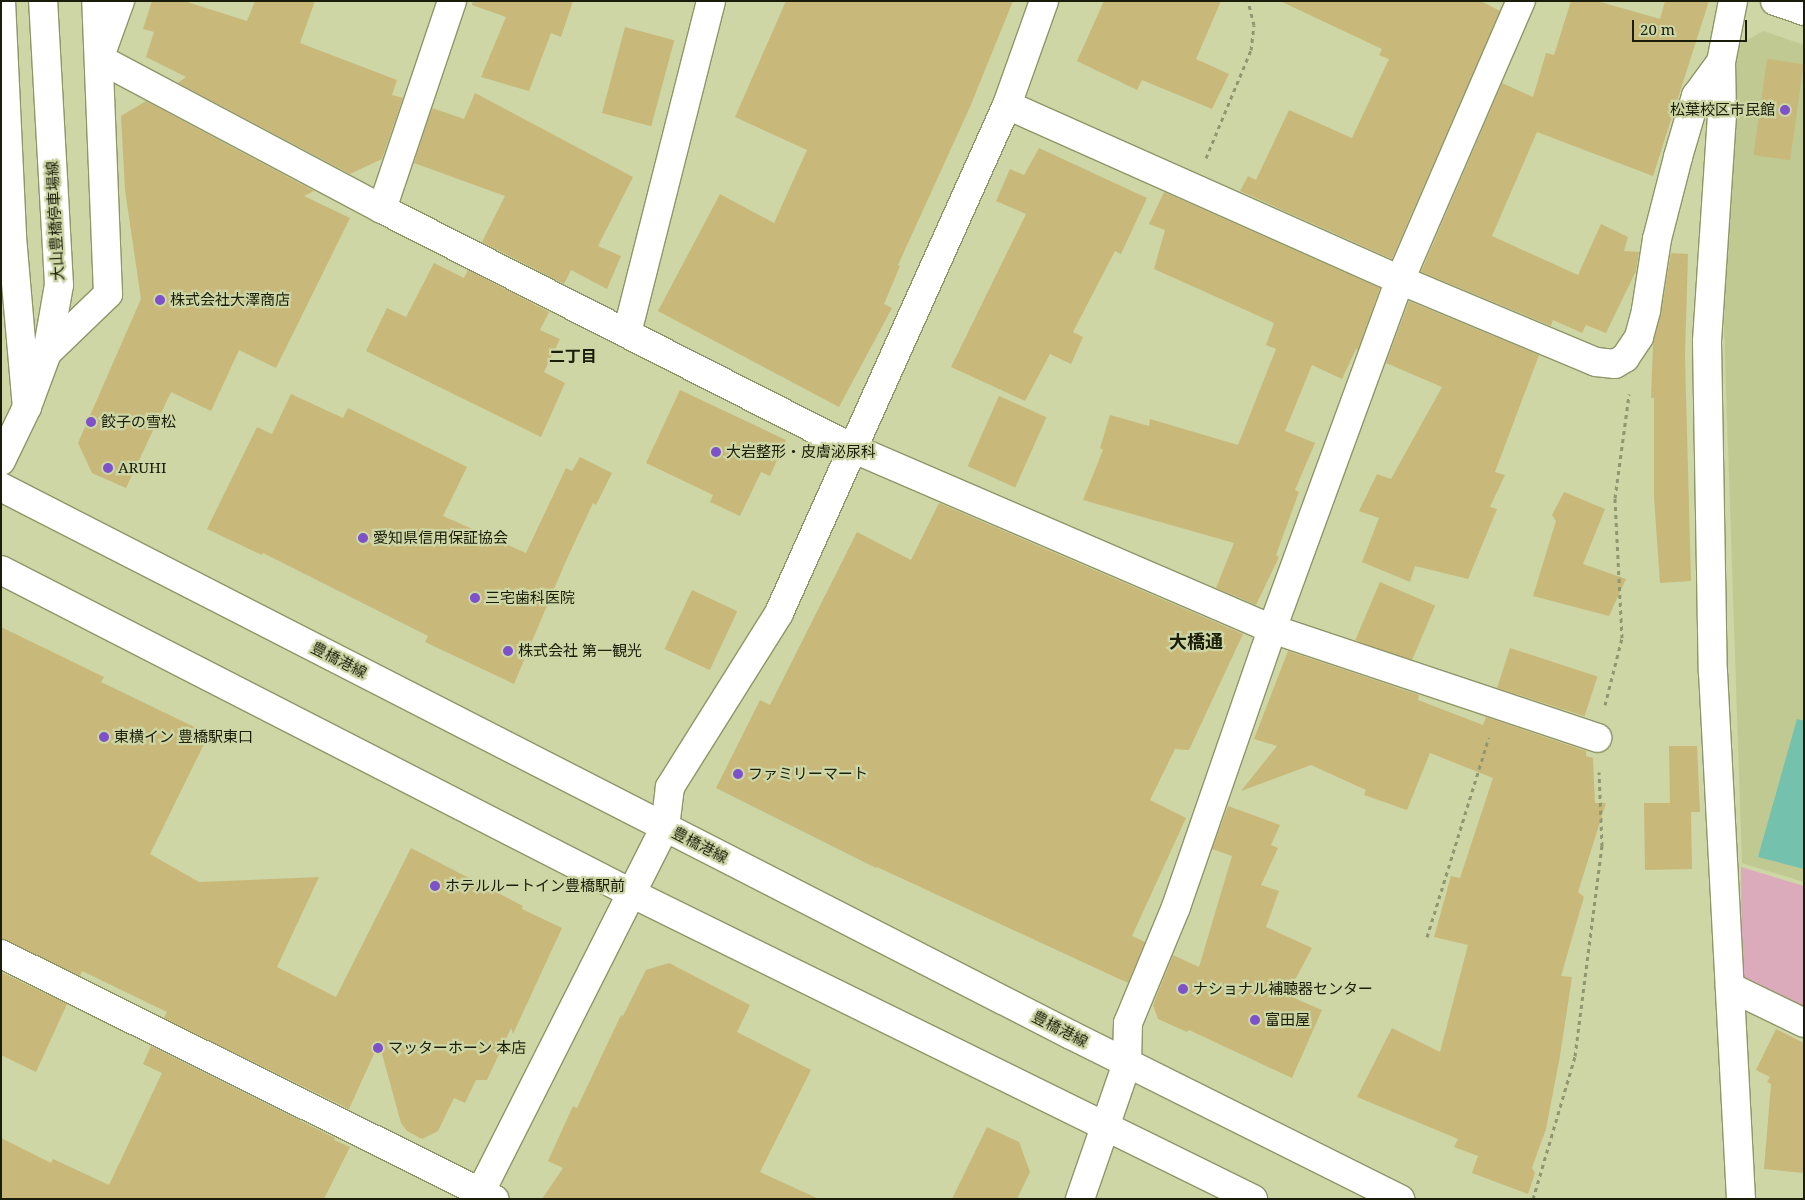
<!DOCTYPE html>
<html>
<head>
<meta charset="utf-8">
<style>
	body { margin:0 }
	#map { position:relative; width:1805px; height:1200px; overflow:hidden; background:#cdd6a4; font-family:"Noto Serif","Noto Sans JP",serif }
	div>[style] { position:absolute }
	[style*='--x'] { left:calc(var(--x)*1px); top:calc(var(--y)*1px); width:calc(var(--w)*1px); rotate:calc(var(--a)*1deg) }
	.built>* { inset:0; background:#bfc991 }
	.green>* { inset:0; background:#dcabbb }
	.water>* { inset:0; background:#74c1ae }
	.building>* { inset:0; background:#c8b97b; transform-origin:0 0 }
	.path>* { height:3px; margin-top:-1.5px; transform-origin:0; background:repeating-linear-gradient(90deg,#909770 0 4px,transparent 0 8px) }
	.roads { filter:drop-shadow(1px 0 #8e9667) drop-shadow(-1px 0 #8e9667) drop-shadow(0 1px #8e9667) drop-shadow(0 -1px #8e9667) }
	.minor>* { height:28px; margin:-14px; padding:0 14px; transform-origin:14px; border-radius:14px; background:#fff }
	.tertiary>* { height:28px; margin:-14px; padding:0 14px; transform-origin:14px; border-radius:14px; background:#fff }
	.secondary>* { height:28px; margin:-14px; padding:0 14px; transform-origin:14px; border-radius:14px; background:#fff }
	.dots>* { width:14px; height:14px; translate:-50% -50%; box-sizing:border-box; border:2px solid #cdd6a4; border-radius:50% }
	span { translate:-50% -50%; white-space:nowrap; text-align:center; line-height:1.15; -webkit-text-stroke:4.5px #cdd6a4; paint-order:stroke }
	.poi-label { font-size:15px; color:#1a1d0a }
	.right { translate:-100% -50%; text-align:right }
	.left { translate:0 -50%; text-align:left }
	.street-label { font-size:15px; color:#1a1d0a }
	.neighbourhood-label { font-size:16px; color:#1a1d0a; font-weight:700 }
	.quarter-label { font-size:18px; color:#1a1d0a; font-weight:700 }
	.frame { position:absolute; inset:0; border:2px solid #1a1d0a; pointer-events:none }
	.scale { position:absolute; left:1632px; top:20px; width:115px; height:22px; box-sizing:border-box; border:2px solid #1a1d0a; border-top:0; padding-left:6px; font-size:15px; line-height:18px; white-space:nowrap; color:#1a1d0a; -webkit-text-stroke:4px #cdd6a4; paint-order:stroke }
</style>
</head>
<body>
<div id="map">
	<div class="built">
		<i style="clip-path:polygon(1763px 31px,1804px 45px,1804px 882px,1742px 863px,1724px 327px,1737px 46px)"></i>
	</div>
	<div class="green">
		<i style="clip-path:polygon(1741px 867px,1804px 886px,1804px 1011px,1742px 982px)"></i>
	</div>
	<div class="water">
		<i style="clip-path:polygon(1797px 719px,1804px 721px,1804px 869px,1758px 857px)"></i>
	</div>
	<div class="building">
		<i style="clip-path:polygon(152px 1px,184px 1px,247px 21px,255px 1px,315px 1px,300px 43px,397px 80px,392px 95px,403px 98px,382px 159px,350px 174px,178px 83px,186px 77px,146px 57px,154px 32px,143px 29px)"></i>
		<i style="clip-path:polygon(473px 1px,573px 1px,561px 37px,551px 33px,529px 91px,481px 77px,506px 17px,472px 5px)"></i>
		<i style="clip-path:polygon(786px 1px,1013px 1px,970px 107px,898px 265px,900px 266px,884px 304px,892px 308px,839px 407px,658px 311px,720px 194px,774px 223px,807px 150px,735px 117px)"></i>
		<i style="clip-path:polygon(1104px 1px,1221px 1px,1196px 59px,1229px 74px,1212px 109px,1142px 80px,1137px 90px,1077px 61px)"></i>
		<i style="clip-path:polygon(1280px 1px,1481px 1px,1500px 11px,1392px 259px,1240px 191px,1248px 176px,1256px 180px,1289px 110px,1352px 138px,1389px 59px,1379px 55px,1382px 49px)"></i>
		<i style="clip-path:polygon(1571px 1px,1597px 1px,1660px 19px,1665px 1px,1709px 1px,1653px 176px,1537px 132px,1492px 236px,1578px 275px,1601px 224px,1628px 237px,1624px 251px,1639px 252px,1636px 271px,1606px 333px,1586px 325px,1582px 333px,1553px 320px,1551px 326px,1421px 272px,1502px 83px,1533px 97px,1546px 53px,1554px 55px)"></i>
		<i style="left:625px;top:27px;width:51px;height:89px;rotate:15deg"></i>
		<i style="left:1767px;top:59px;width:37px;height:97px;rotate:8deg"></i>
		<i style="clip-path:polygon(475px 93px,633px 177px,598px 246px,621px 256px,607px 289px,571px 270px,564px 284px,482px 242px,505px 196px,414px 163px,432px 108px,464px 119px)"></i>
		<i style="clip-path:polygon(146px 101px,314px 191px,304px 196px,350px 218px,276px 368px,239px 350px,211px 411px,171px 392px,126px 488px,92px 473px,78px 443px,141px 299px,125px 190px,121px 116px)"></i>
		<i style="clip-path:polygon(1039px 148px,1147px 198px,1121px 254px,1115px 251px,1073px 332px,1083px 337px,1071px 364px,1050px 354px,1025px 401px,951px 367px,1026px 214px,996px 201px,1010px 169px,1024px 175px)"></i>
		<i style="clip-path:polygon(1164px 192px,1380px 288px,1358px 350px,1356px 349px,1342px 379px,1312px 365px,1285px 431px,1315px 443px,1295px 490px,1299px 492px,1276px 555px,1279px 557px,1256px 605px,1216px 588px,1234px 543px,1083px 500px,1103px 450px,1100px 448px,1110px 415px,1149px 426px,1150px 419px,1238px 445px,1276px 349px,1266px 345px,1274px 323px,1154px 269px,1165px 230px,1149px 224px)"></i>
		<i style="clip-path:polygon(1671px 253px,1688px 254px,1685px 356px,1691px 581px,1660px 583px,1654px 497px,1654px 398px,1651px 398px,1653px 344px,1661px 312px)"></i>
		<i style="clip-path:polygon(434px 263px,464px 278px,468px 270px,549px 312px,540px 330px,560px 339px,544px 372px,565px 383px,541px 437px,366px 351px,387px 308px,406px 317px)"></i>
		<i style="clip-path:polygon(1409px 301px,1539px 355px,1495px 472px,1505px 475px,1490px 507px,1497px 509px,1468px 579px,1415px 566px,1410px 582px,1362px 562px,1379px 518px,1359px 511px,1377px 474px,1391px 479px,1442px 387px,1386px 363px)"></i>
		<i style="clip-path:polygon(680px 390px,786px 440px,770px 476px,761px 472px,740px 516px,710px 502px,713px 495px,646px 463px)"></i>
		<i style="clip-path:polygon(291px 394px,343px 418px,348px 408px,467px 467px,443px 516px,526px 553px,566px 468px,572px 471px,580px 457px,612px 473px,596px 505px,593px 503px,565px 563px,514px 684px,425px 642px,428px 636px,263px 553px,262px 555px,207px 529px,257px 427px,272px 434px)"></i>
		<i style="left:999px;top:396px;width:52px;height:77px;rotate:24deg"></i>
		<i style="clip-path:polygon(1564px 492px,1605px 509px,1583px 564px,1626px 579px,1609px 616px,1533px 596px,1556px 521px,1552px 515px)"></i>
		<i style="clip-path:polygon(939px 503px,1243px 634px,1189px 750px,1175px 749px,1150px 800px,1186px 818px,1132px 936px,1145px 942px,1128px 983px,877px 867px,876px 868px,716px 788px,760px 700px,770px 705px,857px 532px,911px 560px)"></i>
		<i style="left:1380px;top:582px;width:60px;height:63px;rotate:23deg"></i>
		<i style="left:692px;top:590px;width:50px;height:65px;rotate:25deg"></i>
		<i style="clip-path:polygon(1px 627px,104px 677px,101px 682px,209px 734px,150px 854px,199px 882px,319px 877px,277px 967px,336px 997px,411px 848px,523px 906px,522px 909px,562px 928px,513px 1034px,511px 1028px,487px 1080px,476px 1080px,465px 1103px,454px 1098px,438px 1131px,422px 1139px,407px 1131px,401px 1123px,379px 1043px,349px 1109px,164px 1018px,167px 1012px,82px 971px,80px 976px,1px 939px)"></i>
		<i style="left:1510px;top:648px;width:92px;height:42px;rotate:18deg"></i>
		<i style="clip-path:polygon(1288px 651px,1419px 695px,1418px 700px,1483px 725px,1486px 717px,1586px 751px,1586px 756px,1593px 758px,1595px 803px,1606px 803px,1578px 892px,1584px 897px,1561px 976px,1572px 977px,1560px 1056px,1546px 1129px,1532px 1168px,1535px 1173px,1528px 1194px,1472px 1173px,1478px 1156px,1454px 1147px,1458px 1139px,1357px 1097px,1392px 1028px,1440px 1052px,1468px 945px,1434px 937px,1451px 876px,1460px 878px,1493px 778px,1430px 753px,1407px 810px,1364px 795px,1366px 790px,1311px 765px,1241px 791px,1277px 746px,1254px 739px)"></i>
		<i style="clip-path:polygon(1669px 746px,1697px 746px,1700px 812px,1691px 812px,1692px 869px,1645px 870px,1644px 803px,1670px 803px)"></i>
		<i style="clip-path:polygon(1228px 806px,1280px 825px,1271px 845px,1278px 848px,1261px 885px,1279px 891px,1266px 927px,1312px 948px,1287px 995px,1322px 1010px,1292px 1078px,1189px 1030px,1187px 1032px,1158px 1019px,1153px 1005px,1173px 955px,1199px 967px,1232px 856px,1212px 849px)"></i>
		<i style="clip-path:polygon(669px 963px,750px 1005px,737px 1032px,811px 1070px,760px 1172px,819px 1199px,542px 1199px,563px 1168px,548px 1161px,573px 1106px,577px 1108px,621px 1015px,623px 1016px,646px 970px)"></i>
		<i style="clip-path:polygon(1px 972px,67px 1004px,36px 1072px,1px 1055px)"></i>
		<i style="clip-path:polygon(1776px 1029px,1804px 1043px,1804px 1173px,1764px 1169px,1771px 1084px,1767px 1082px,1770px 1077px,1756px 1070px)"></i>
		<i style="clip-path:polygon(151px 1046px,335px 1138px,334px 1140px,350px 1147px,324px 1199px,1px 1199px,1px 1138px,51px 1163px,53px 1159px,109px 1185px,162px 1073px,143px 1064px)"></i>
		<i style="clip-path:polygon(987px 1127px,1019px 1142px,1030px 1172px,1017px 1199px,952px 1199px)"></i>
	</div>
	<div class="path">
		<i style="--x:1206;--y:158;--w:117;--a:-67.4"></i>
		<i style="--x:1251;--y:50;--w:25;--a:-83"></i>
		<i style="--x:1254;--y:25;--w:25;--a:-104"></i>
		<i style="--x:1605;--y:705;--w:69;--a:-75.8"></i>
		<i style="--x:1622;--y:638;--w:140;--a:-92.9"></i>
		<i style="--x:1615;--y:498;--w:105;--a:-82.3"></i>
		<i style="--x:1427;--y:937;--w:209;--a:-72.8"></i>
		<i style="--x:1533;--y:1199;--w:149;--a:-73.6"></i>
		<i style="--x:1575;--y:1056;--w:212;--a:-82.7"></i>
		<i style="--x:1602;--y:846;--w:74;--a:-92.3"></i>
	</div>
	<div class="roads">
		<div class="minor">
			<i style="--x:1;--y:1;--w:236;--a:87.3"></i>
			<i style="--x:12;--y:237;--w:171;--a:85"></i>
			<i style="--x:1733;--y:1;--w:62;--a:101.1"></i>
			<i style="--x:1721;--y:62;--w:53;--a:88.9"></i>
			<i style="--x:1722;--y:115;--w:227;--a:93.8"></i>
			<i style="--x:1707;--y:342;--w:330;--a:89"></i>
			<i style="--x:1713;--y:672;--w:528;--a:86.96"></i>
			<i style="--x:103;--y:48;--w:50;--a:-70.1"></i>
			<i style="--x:100;--y:59;--w:319;--a:28"></i>
			<i style="--x:382;--y:209;--w:530;--a:26.95"></i>
			<i style="--x:854;--y:449;--w:455;--a:23.3"></i>
			<i style="--x:1272;--y:629;--w:343;--a:18.5"></i>
			<i style="--x:1007;--y:105;--w:430;--a:24"></i>
			<i style="--x:1400;--y:280;--w:212;--a:22.7"></i>
			<i style="--x:1596;--y:362;--w:19;--a:6"></i>
			<i style="--x:1615;--y:364;--w:12;--a:-31"></i>
			<i style="--x:1625;--y:358;--w:25;--a:-56"></i>
			<i style="--x:1639;--y:337;--w:28;--a:-75"></i>
			<i style="--x:1646;--y:310;--w:72;--a:-81.2"></i>
			<i style="--x:1657;--y:239;--w:85;--a:-75.6"></i>
			<i style="--x:1678;--y:157;--w:64;--a:-73.6"></i>
			<i style="--x:1696;--y:96;--w:42;--a:-53.7"></i>
			<i style="--x:382;--y:209;--w:219;--a:-71.4"></i>
			<i style="--x:627;--y:333;--w:342;--a:-75.8"></i>
			<i style="--x:47;--y:353;--w:85;--a:-44"></i>
			<i style="--x:108;--y:294;--w:293;--a:-92.3"></i>
			<i style="--x:1;--y:954;--w:551;--a:26.43"></i>
			<i style="--x:1730;--y:987;--w:82;--a:25.9"></i>
			<i style="--x:1127;--y:1063;--w:40;--a:-88.6"></i>
			<i style="--x:1128;--y:1023;--w:126;--a:-67.5"></i>
			<i style="--x:1176;--y:907;--w:294;--a:-70.9"></i>
			<i style="--x:1272;--y:629;--w:372;--a:-69.9"></i>
			<i style="--x:1400;--y:280;--w:304;--a:-66.6"></i>
			<i style="--x:477;--y:1199;--w:417;--a:-63.2"></i>
			<i style="--x:665;--y:827;--w:40;--a:-82.9"></i>
			<i style="--x:670;--y:787;--w:205;--a:-57.9"></i>
			<i style="--x:779;--y:613;--w:557;--a:-65.83"></i>
			<i style="--x:1007;--y:105;--w:110;--a:-70.4"></i>
		</div>
		<div class="tertiary">
			<i style="--x:1775;--y:1;--w:31;--a:19"></i>
			<i style="--x:1080;--y:1199;--w:144;--a:-70.9"></i>
		</div>
		<div class="secondary">
			<i style="--x:1;--y:461;--w:60;--a:-64.3"></i>
			<i style="--x:27;--y:407;--w:58;--a:-69.7"></i>
			<i style="--x:47;--y:353;--w:69;--a:-80"></i>
			<i style="--x:59;--y:285;--w:284;--a:-93.2"></i>
			<i style="--x:1;--y:487;--w:1202;--a:27.12"></i>
			<i style="--x:1071;--y:1035;--w:368;--a:26.5"></i>
			<i style="--x:1;--y:570;--w:710;--a:27.14"></i>
			<i style="--x:633;--y:894;--w:691;--a:26.19"></i>
		</div>
	</div>
	<div class="dots">
		<i style="left:1785px;top:110px;background:#7c51ca"></i>
		<i style="left:160px;top:300px;background:#7c51ca"></i>
		<i style="left:91px;top:422px;background:#7c51ca"></i>
		<i style="left:716px;top:452px;background:#7c51ca"></i>
		<i style="left:108px;top:468px;background:#7c51ca"></i>
		<i style="left:363px;top:538px;background:#7c51ca"></i>
		<i style="left:475px;top:598px;background:#7c51ca"></i>
		<i style="left:508px;top:651px;background:#7c51ca"></i>
		<i style="left:104px;top:737px;background:#7c51ca"></i>
		<i style="left:738px;top:774px;background:#7c51ca"></i>
		<i style="left:435px;top:886px;background:#7c51ca"></i>
		<i style="left:1183px;top:989px;background:#7c51ca"></i>
		<i style="left:1255px;top:1020px;background:#7c51ca"></i>
		<i style="left:378px;top:1048px;background:#7c51ca"></i>
	</div>
	<div class="poi-label">
		<span class="right" style="left:1775px;top:110px">松葉校区市民館</span>
		<span class="left" style="left:170px;top:300px">株式会社大澤商店</span>
		<span class="left" style="left:101px;top:422px">餃子の雪松</span>
		<span class="left" style="left:726px;top:452px">大岩整形・皮膚泌尿科</span>
		<span class="left" style="left:118px;top:468px">ARUHI</span>
		<span class="left" style="left:373px;top:538px">愛知県信用保証協会</span>
		<span class="left" style="left:485px;top:598px">三宅歯科医院</span>
		<span class="left" style="left:518px;top:651px">株式会社 第一観光</span>
		<span class="left" style="left:114px;top:737px">東横イン 豊橋駅東口</span>
		<span class="left" style="left:748px;top:774px">ファミリーマート</span>
		<span class="left" style="left:445px;top:886px">ホテルルートイン豊橋駅前</span>
		<span class="left" style="left:1193px;top:989px">ナショナル補聴器センター</span>
		<span class="left" style="left:1265px;top:1020px">富田屋</span>
		<span class="left" style="left:388px;top:1048px">マッターホーン 本店</span>
	</div>
	<div class="street-label">
		<span style="left:55px;top:221px;rotate:-93deg">大山豊橋停車場線</span>
		<span style="left:339px;top:660px;rotate:27deg">豊橋港線</span>
		<span style="left:700px;top:845px;rotate:27deg">豊橋港線</span>
		<span style="left:1060px;top:1029px;rotate:27deg">豊橋港線</span>
	</div>
	<div class="neighbourhood-label">
		<span style="left:573px;top:356px">二丁目</span>
	</div>
	<div class="quarter-label">
		<span style="left:1196px;top:641px">大橋通</span>
	</div>
	<div class="frame"></div>
	<div class="scale">20 m</div>
</div>
</body>
</html>
